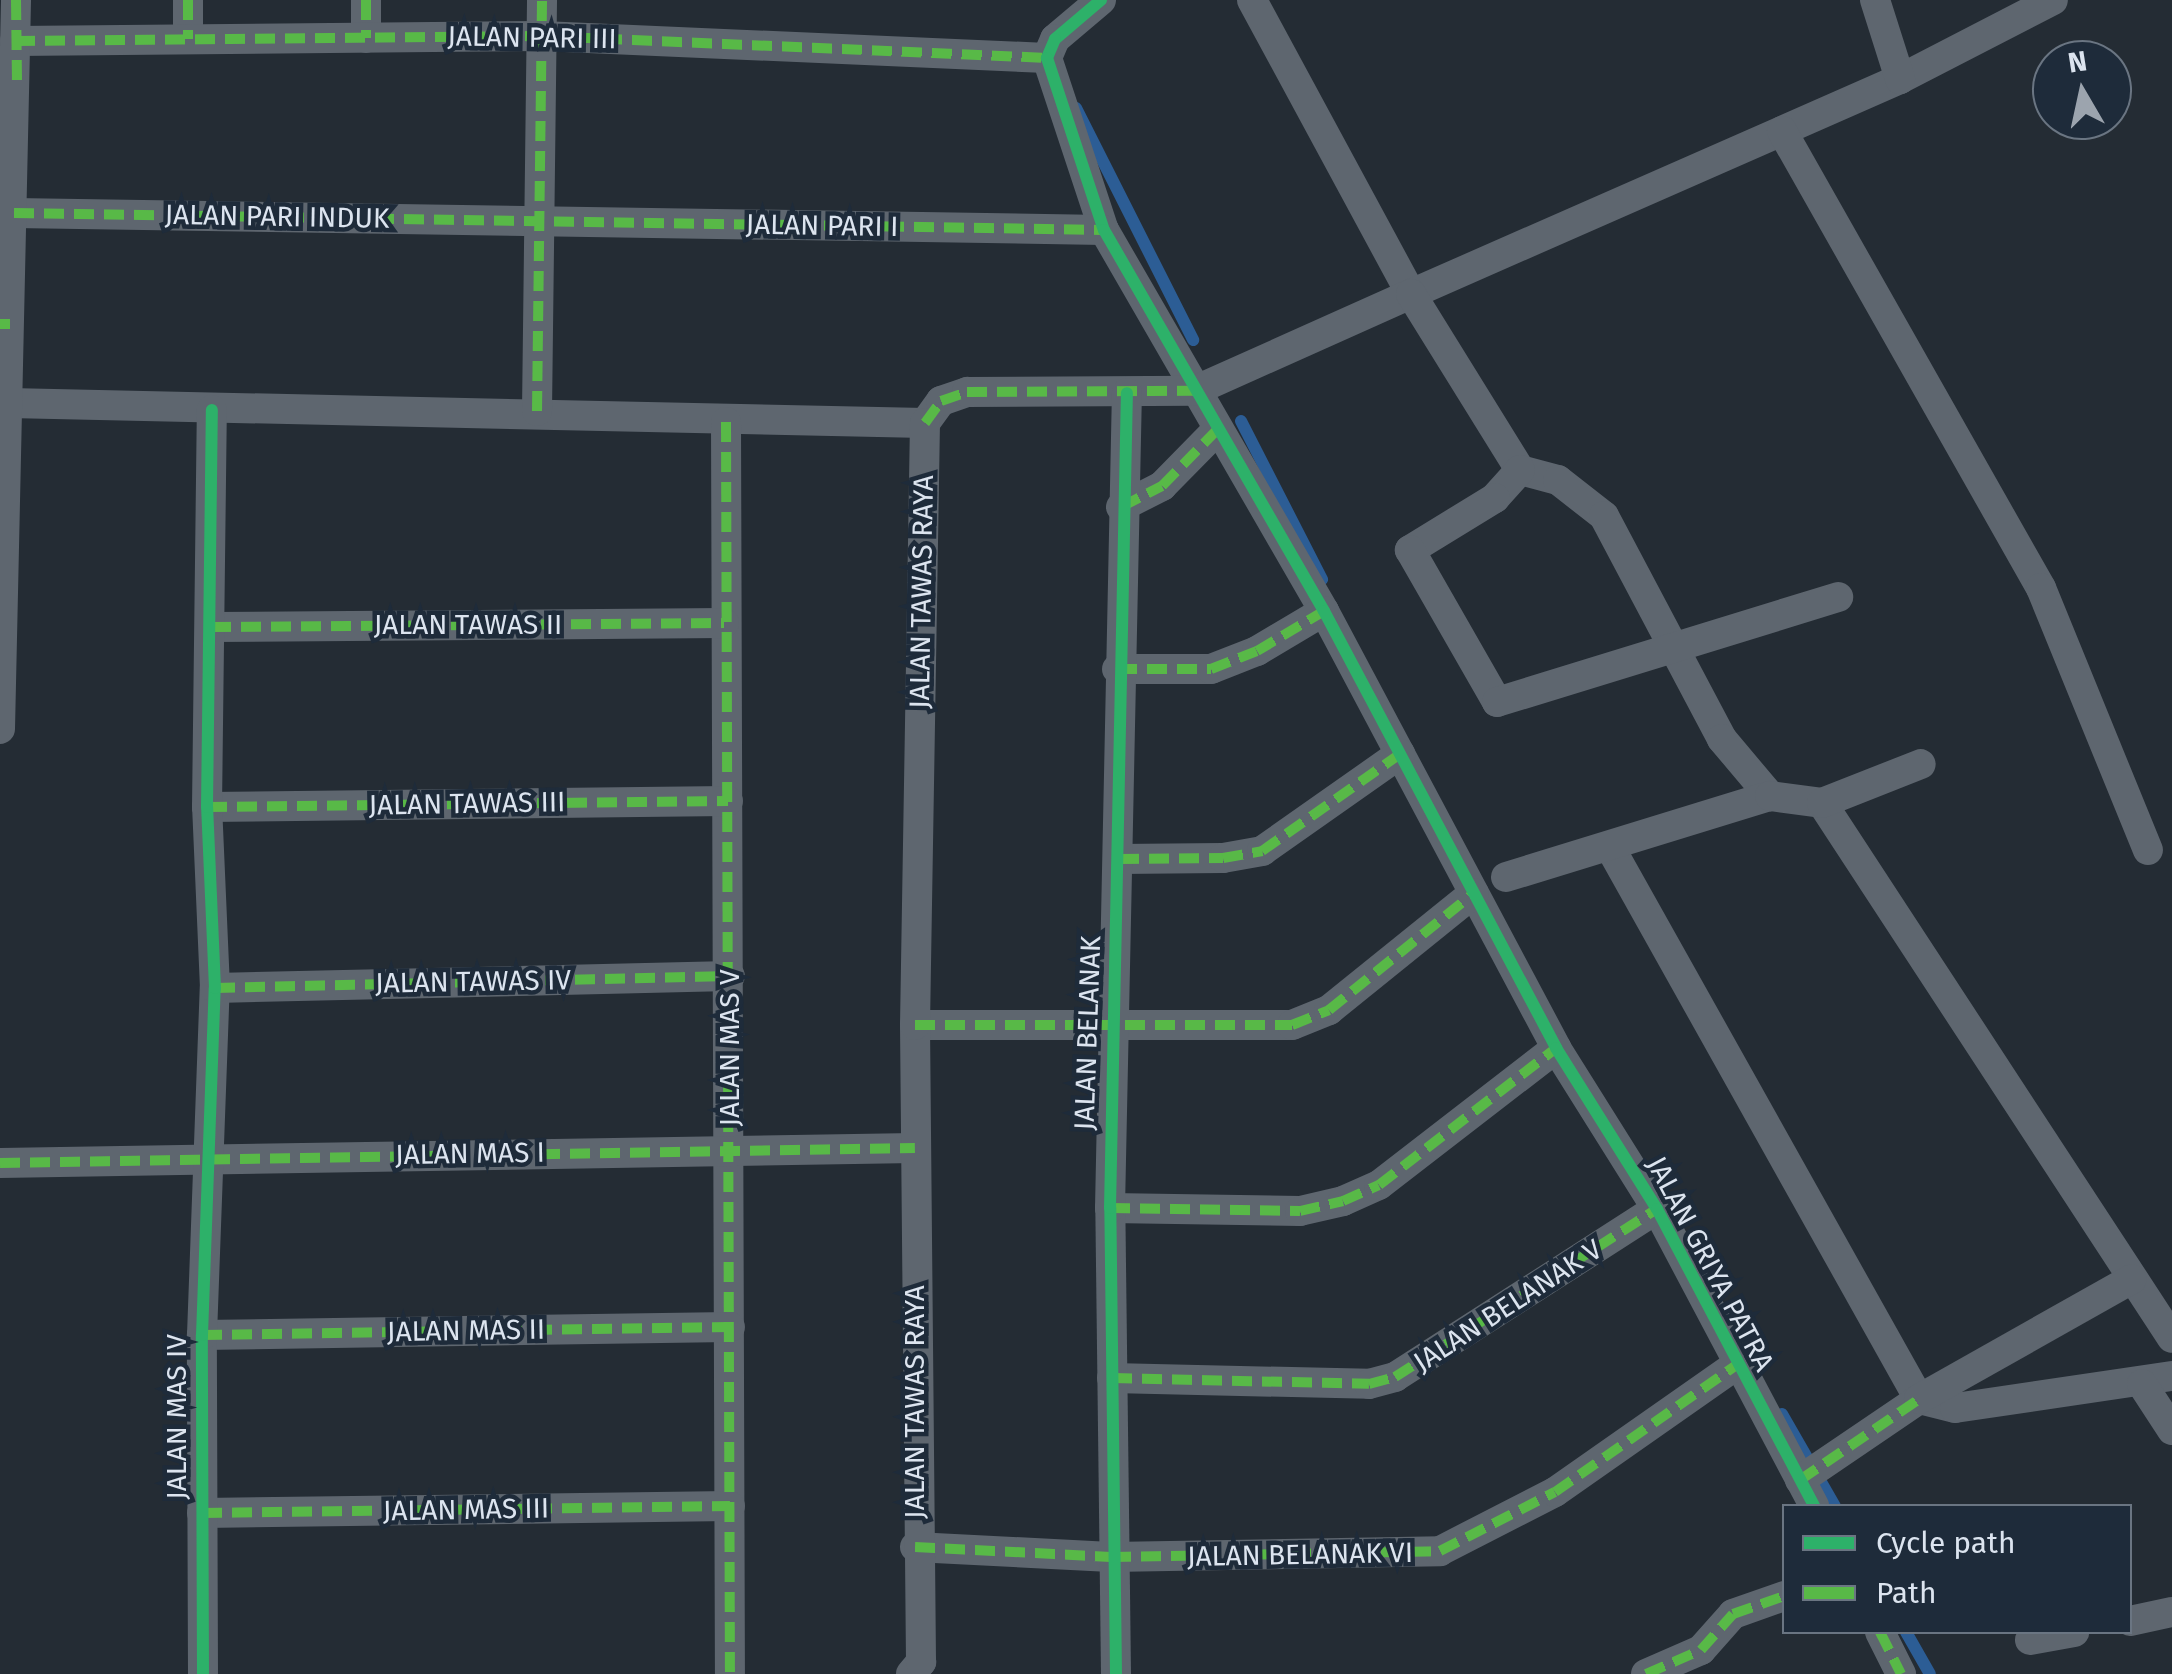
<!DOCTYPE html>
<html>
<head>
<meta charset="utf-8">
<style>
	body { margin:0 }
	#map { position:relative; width:2172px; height:1674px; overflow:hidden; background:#242c34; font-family:"Fira Sans",sans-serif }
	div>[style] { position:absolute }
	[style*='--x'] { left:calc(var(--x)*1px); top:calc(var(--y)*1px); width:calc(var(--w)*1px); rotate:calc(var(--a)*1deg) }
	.stream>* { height:12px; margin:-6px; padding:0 6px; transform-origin:6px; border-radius:6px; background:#2c5d95 }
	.minor>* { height:30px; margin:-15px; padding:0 15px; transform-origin:15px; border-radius:15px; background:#5e666f }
	.quiet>* { height:10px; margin-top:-5px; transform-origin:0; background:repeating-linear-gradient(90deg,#58b947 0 20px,transparent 0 30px) }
	.cycleway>* { height:12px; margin:-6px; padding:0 6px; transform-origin:6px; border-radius:6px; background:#2db169 }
	span { translate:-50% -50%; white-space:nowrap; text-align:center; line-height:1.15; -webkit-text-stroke:9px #1e2b3a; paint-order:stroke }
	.street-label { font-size:28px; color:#dce4ef }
	.legend { position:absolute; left:1782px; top:1504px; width:350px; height:130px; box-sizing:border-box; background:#1e2b3a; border:2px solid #6a7582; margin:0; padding:12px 18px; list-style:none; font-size:30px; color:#dce4ef }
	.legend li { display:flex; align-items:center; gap:20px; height:50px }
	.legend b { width:50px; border:2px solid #6a7582 }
	.north { position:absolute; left:2032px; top:40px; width:100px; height:100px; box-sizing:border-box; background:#1e2b3a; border:2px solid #6a7582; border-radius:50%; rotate:351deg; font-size:28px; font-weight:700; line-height:40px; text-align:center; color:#dce4ef }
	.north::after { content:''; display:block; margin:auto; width:35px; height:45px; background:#9ca4ae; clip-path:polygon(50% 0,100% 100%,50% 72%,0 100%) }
</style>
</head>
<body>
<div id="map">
	<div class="stream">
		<i style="--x:1076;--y:108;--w:260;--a:63.2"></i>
		<i style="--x:1241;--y:421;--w:178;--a:62.9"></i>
		<i style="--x:1782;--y:1414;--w:106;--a:60.1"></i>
		<i style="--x:1906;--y:1632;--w:48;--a:60.3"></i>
	</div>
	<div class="minor">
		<i style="--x:188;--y:0;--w:39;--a:90"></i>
		<i style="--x:366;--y:0;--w:38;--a:90"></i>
		<i style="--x:1101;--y:0;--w:60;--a:139.7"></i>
		<i style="--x:1055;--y:39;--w:21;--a:113"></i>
		<i style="--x:1047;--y:58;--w:181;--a:71.7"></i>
		<i style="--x:1104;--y:230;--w:440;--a:60"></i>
		<i style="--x:1324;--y:611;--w:495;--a:62"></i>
		<i style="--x:1556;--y:1048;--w:190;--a:57.9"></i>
		<i style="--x:1657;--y:1209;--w:336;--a:62.1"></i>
		<i style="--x:1252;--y:0;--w:334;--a:61.6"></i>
		<i style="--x:1411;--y:294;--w:534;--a:-23.73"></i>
		<i style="--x:1900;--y:79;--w:172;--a:-27.3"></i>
		<i style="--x:1875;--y:0;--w:83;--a:72.4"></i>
		<i style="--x:15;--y:41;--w:527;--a:-0.54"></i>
		<i style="--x:542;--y:36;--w:505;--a:2.49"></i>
		<i style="--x:1782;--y:131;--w:525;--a:60.46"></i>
		<i style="--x:2041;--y:588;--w:283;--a:67.8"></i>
		<i style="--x:14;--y:213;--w:1090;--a:0.89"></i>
		<i style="--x:9;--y:403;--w:916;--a:1.25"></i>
		<i style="--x:537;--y:411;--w:411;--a:-89.3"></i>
		<i style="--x:726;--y:422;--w:1252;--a:89.82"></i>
		<i style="--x:925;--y:423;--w:27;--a:-54"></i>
		<i style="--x:941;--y:401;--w:28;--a:-19"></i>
		<i style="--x:967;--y:392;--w:227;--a:-0.3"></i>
		<i style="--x:1194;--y:391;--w:238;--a:-24.1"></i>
		<i style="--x:1411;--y:294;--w:207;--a:58.2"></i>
		<i style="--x:1520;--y:470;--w:39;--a:15"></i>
		<i style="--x:1558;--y:480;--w:58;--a:38"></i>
		<i style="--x:1604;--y:516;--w:252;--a:62.1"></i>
		<i style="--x:1722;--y:739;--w:75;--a:49.9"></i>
		<i style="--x:1520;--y:470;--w:38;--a:132"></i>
		<i style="--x:1495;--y:498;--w:100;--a:148.5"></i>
		<i style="--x:1410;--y:550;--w:175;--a:60.2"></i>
		<i style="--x:1497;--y:702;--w:357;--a:-17.1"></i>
		<i style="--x:1121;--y:507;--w:46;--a:-27.1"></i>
		<i style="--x:1162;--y:486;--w:78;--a:-45.5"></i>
		<i style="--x:211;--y:627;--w:513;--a:-0.45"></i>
		<i style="--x:1117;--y:669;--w:94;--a:0"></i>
		<i style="--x:1211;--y:669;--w:49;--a:-21.4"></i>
		<i style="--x:1257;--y:651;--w:78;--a:-30.8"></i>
		<i style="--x:0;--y:729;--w:729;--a:-88.74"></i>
		<i style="--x:1822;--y:803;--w:639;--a:56.81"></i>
		<i style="--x:207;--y:807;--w:521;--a:-0.66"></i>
		<i style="--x:1611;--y:849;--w:630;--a:60.75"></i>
		<i style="--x:1919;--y:1399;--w:37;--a:14"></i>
		<i style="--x:1955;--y:1408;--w:219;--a:-8.4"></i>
		<i style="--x:1119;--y:859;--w:104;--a:-0.6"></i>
		<i style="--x:1223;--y:858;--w:40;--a:-10"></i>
		<i style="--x:1262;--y:851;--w:169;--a:-35.1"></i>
		<i style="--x:1506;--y:877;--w:276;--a:-17.1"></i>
		<i style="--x:1770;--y:796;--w:52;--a:7.7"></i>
		<i style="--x:1822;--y:803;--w:106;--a:-21.5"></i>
		<i style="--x:215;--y:988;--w:515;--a:-1.33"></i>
		<i style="--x:915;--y:1025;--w:377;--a:0"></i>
		<i style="--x:1292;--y:1025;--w:40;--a:-22"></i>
		<i style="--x:1329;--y:1010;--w:186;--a:-38.9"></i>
		<i style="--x:0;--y:1163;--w:915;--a:-0.94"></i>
		<i style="--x:1110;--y:1208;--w:190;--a:0.9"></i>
		<i style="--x:1300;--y:1211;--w:44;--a:-13.1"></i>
		<i style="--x:1343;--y:1201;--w:39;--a:-24"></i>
		<i style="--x:1379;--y:1185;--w:224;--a:-37.7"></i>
		<i style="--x:202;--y:1335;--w:528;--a:-0.87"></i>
		<i style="--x:1112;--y:1378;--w:257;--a:1.3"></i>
		<i style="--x:1369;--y:1384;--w:27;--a:-15"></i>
		<i style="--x:1395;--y:1377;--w:311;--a:-32.7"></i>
		<i style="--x:2142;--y:1384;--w:55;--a:56.9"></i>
		<i style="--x:1800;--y:1480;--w:144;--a:-34.2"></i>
		<i style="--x:1919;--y:1399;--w:244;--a:-29.4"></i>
		<i style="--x:202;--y:1513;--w:528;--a:-0.76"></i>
		<i style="--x:915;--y:1547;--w:196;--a:2.9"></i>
		<i style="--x:1111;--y:1557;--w:329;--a:-1"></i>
		<i style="--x:1440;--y:1551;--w:129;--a:-27.2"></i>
		<i style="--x:1555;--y:1492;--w:220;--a:-35"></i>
		<i style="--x:2130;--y:1621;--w:43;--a:-12.1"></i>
		<i style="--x:1880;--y:1632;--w:47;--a:63.4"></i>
		<i style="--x:2030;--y:1640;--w:45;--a:-10.3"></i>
		<i style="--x:203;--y:1674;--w:339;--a:-90.2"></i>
		<i style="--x:202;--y:1335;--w:347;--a:-87.9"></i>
		<i style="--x:215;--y:988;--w:181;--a:-92.5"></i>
		<i style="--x:207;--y:807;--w:397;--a:-89.3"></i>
		<i style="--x:911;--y:1674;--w:16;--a:-50"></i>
		<i style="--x:921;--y:1662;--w:637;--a:-90.54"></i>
		<i style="--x:915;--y:1025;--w:602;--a:-89.05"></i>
		<i style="--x:1116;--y:1674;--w:466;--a:-90.7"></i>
		<i style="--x:1110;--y:1208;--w:815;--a:-88.81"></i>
		<i style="--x:1646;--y:1674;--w:60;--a:-23.6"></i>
		<i style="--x:1701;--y:1650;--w:48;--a:-48.4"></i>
		<i style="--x:1733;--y:1614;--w:54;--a:-19.4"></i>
	</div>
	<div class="quiet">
		<i style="--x:16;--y:0;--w:80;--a:89.3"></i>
		<i style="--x:188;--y:0;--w:39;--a:90"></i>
		<i style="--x:366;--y:0;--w:38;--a:90"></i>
		<i style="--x:15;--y:41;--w:527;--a:-0.54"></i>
		<i style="--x:542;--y:36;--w:505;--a:2.49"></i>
		<i style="--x:14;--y:213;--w:1090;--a:0.89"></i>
		<i style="--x:0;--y:324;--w:10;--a:0"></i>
		<i style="--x:537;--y:411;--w:411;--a:-89.3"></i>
		<i style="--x:726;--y:422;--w:1252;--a:89.82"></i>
		<i style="--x:925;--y:423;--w:27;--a:-54"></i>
		<i style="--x:941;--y:401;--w:28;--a:-19"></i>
		<i style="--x:967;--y:392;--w:227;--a:-0.3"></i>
		<i style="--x:1121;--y:507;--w:46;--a:-27.1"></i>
		<i style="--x:1162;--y:486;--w:78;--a:-45.5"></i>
		<i style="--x:211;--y:627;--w:513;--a:-0.45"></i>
		<i style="--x:1117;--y:669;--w:94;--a:0"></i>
		<i style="--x:1211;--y:669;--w:49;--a:-21.4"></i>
		<i style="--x:1257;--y:651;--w:78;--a:-30.8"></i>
		<i style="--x:207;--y:807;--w:521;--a:-0.66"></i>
		<i style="--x:1119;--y:859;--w:104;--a:-0.6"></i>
		<i style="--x:1223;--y:858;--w:40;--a:-10"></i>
		<i style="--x:1262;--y:851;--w:169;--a:-35.1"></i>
		<i style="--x:215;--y:988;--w:515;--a:-1.33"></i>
		<i style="--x:915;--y:1025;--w:377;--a:0"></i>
		<i style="--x:1292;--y:1025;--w:40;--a:-22"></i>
		<i style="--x:1329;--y:1010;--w:186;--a:-38.9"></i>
		<i style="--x:0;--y:1163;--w:915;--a:-0.94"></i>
		<i style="--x:1110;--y:1208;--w:190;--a:0.9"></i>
		<i style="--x:1300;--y:1211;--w:44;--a:-13.1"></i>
		<i style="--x:1343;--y:1201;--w:39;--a:-24"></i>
		<i style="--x:1379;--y:1185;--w:224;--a:-37.7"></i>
		<i style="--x:202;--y:1335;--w:528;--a:-0.87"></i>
		<i style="--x:1112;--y:1378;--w:257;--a:1.3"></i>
		<i style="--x:1369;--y:1384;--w:27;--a:-15"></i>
		<i style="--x:1395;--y:1377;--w:311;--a:-32.7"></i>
		<i style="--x:1800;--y:1480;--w:144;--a:-34.2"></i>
		<i style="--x:202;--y:1513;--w:528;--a:-0.76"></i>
		<i style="--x:915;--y:1547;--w:196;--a:2.9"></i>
		<i style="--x:1111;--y:1557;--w:329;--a:-1"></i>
		<i style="--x:1440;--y:1551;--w:129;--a:-27.2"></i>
		<i style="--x:1555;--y:1492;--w:220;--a:-35"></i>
		<i style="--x:1880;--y:1632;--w:47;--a:63.4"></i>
		<i style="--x:1646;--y:1674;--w:60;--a:-23.6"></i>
		<i style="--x:1701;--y:1650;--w:48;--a:-48.4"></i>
		<i style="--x:1733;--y:1614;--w:54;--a:-19.4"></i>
	</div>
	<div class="cycleway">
		<i style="--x:1101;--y:0;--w:60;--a:139.7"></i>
		<i style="--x:1055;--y:39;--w:21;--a:113"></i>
		<i style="--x:1047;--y:58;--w:181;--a:71.7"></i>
		<i style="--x:1104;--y:230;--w:440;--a:60"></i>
		<i style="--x:1324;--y:611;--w:495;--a:62"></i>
		<i style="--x:1556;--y:1048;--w:190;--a:57.9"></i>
		<i style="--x:1657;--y:1209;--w:336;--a:62.1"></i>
		<i style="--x:203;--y:1674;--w:339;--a:-90.2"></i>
		<i style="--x:202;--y:1335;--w:347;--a:-87.9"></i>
		<i style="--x:215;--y:988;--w:181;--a:-92.5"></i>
		<i style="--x:207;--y:807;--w:397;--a:-89.3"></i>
		<i style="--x:1116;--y:1674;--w:466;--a:-90.7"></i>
		<i style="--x:1110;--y:1208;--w:815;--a:-88.81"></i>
	</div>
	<div class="street-label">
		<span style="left:532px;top:38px;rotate:1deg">JALAN PARI III</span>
		<span style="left:277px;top:217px;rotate:1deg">JALAN PARI INDUK</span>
		<span style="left:822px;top:226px;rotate:1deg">JALAN PARI I</span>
		<span style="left:922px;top:592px;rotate:-89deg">JALAN TAWAS RAYA</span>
		<span style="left:468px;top:625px">JALAN TAWAS II</span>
		<span style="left:467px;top:804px;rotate:-1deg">JALAN TAWAS III</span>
		<span style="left:473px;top:982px;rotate:-1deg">JALAN TAWAS IV</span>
		<span style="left:1088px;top:1033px;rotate:-88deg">JALAN BELANAK</span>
		<span style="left:730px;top:1048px;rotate:-90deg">JALAN MAS V</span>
		<span style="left:470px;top:1154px;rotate:-1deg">JALAN MAS I</span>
		<span style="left:1710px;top:1264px;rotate:62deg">JALAN GRIYA PATRA</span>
		<span style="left:1508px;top:1306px;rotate:-33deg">JALAN BELANAK V</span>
		<span style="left:466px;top:1331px;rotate:-1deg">JALAN MAS II</span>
		<span style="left:915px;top:1402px;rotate:-90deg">JALAN TAWAS RAYA</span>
		<span style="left:177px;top:1417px;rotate:-90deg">JALAN MAS IV</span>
		<span style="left:466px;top:1510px;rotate:-1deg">JALAN MAS III</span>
		<span style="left:1300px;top:1555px;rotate:-1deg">JALAN BELANAK VI</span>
	</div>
	<ul class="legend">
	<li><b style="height:12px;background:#2db169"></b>Cycle path</li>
	<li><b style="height:12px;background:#58b947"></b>Path</li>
	</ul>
	<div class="north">N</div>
</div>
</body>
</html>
